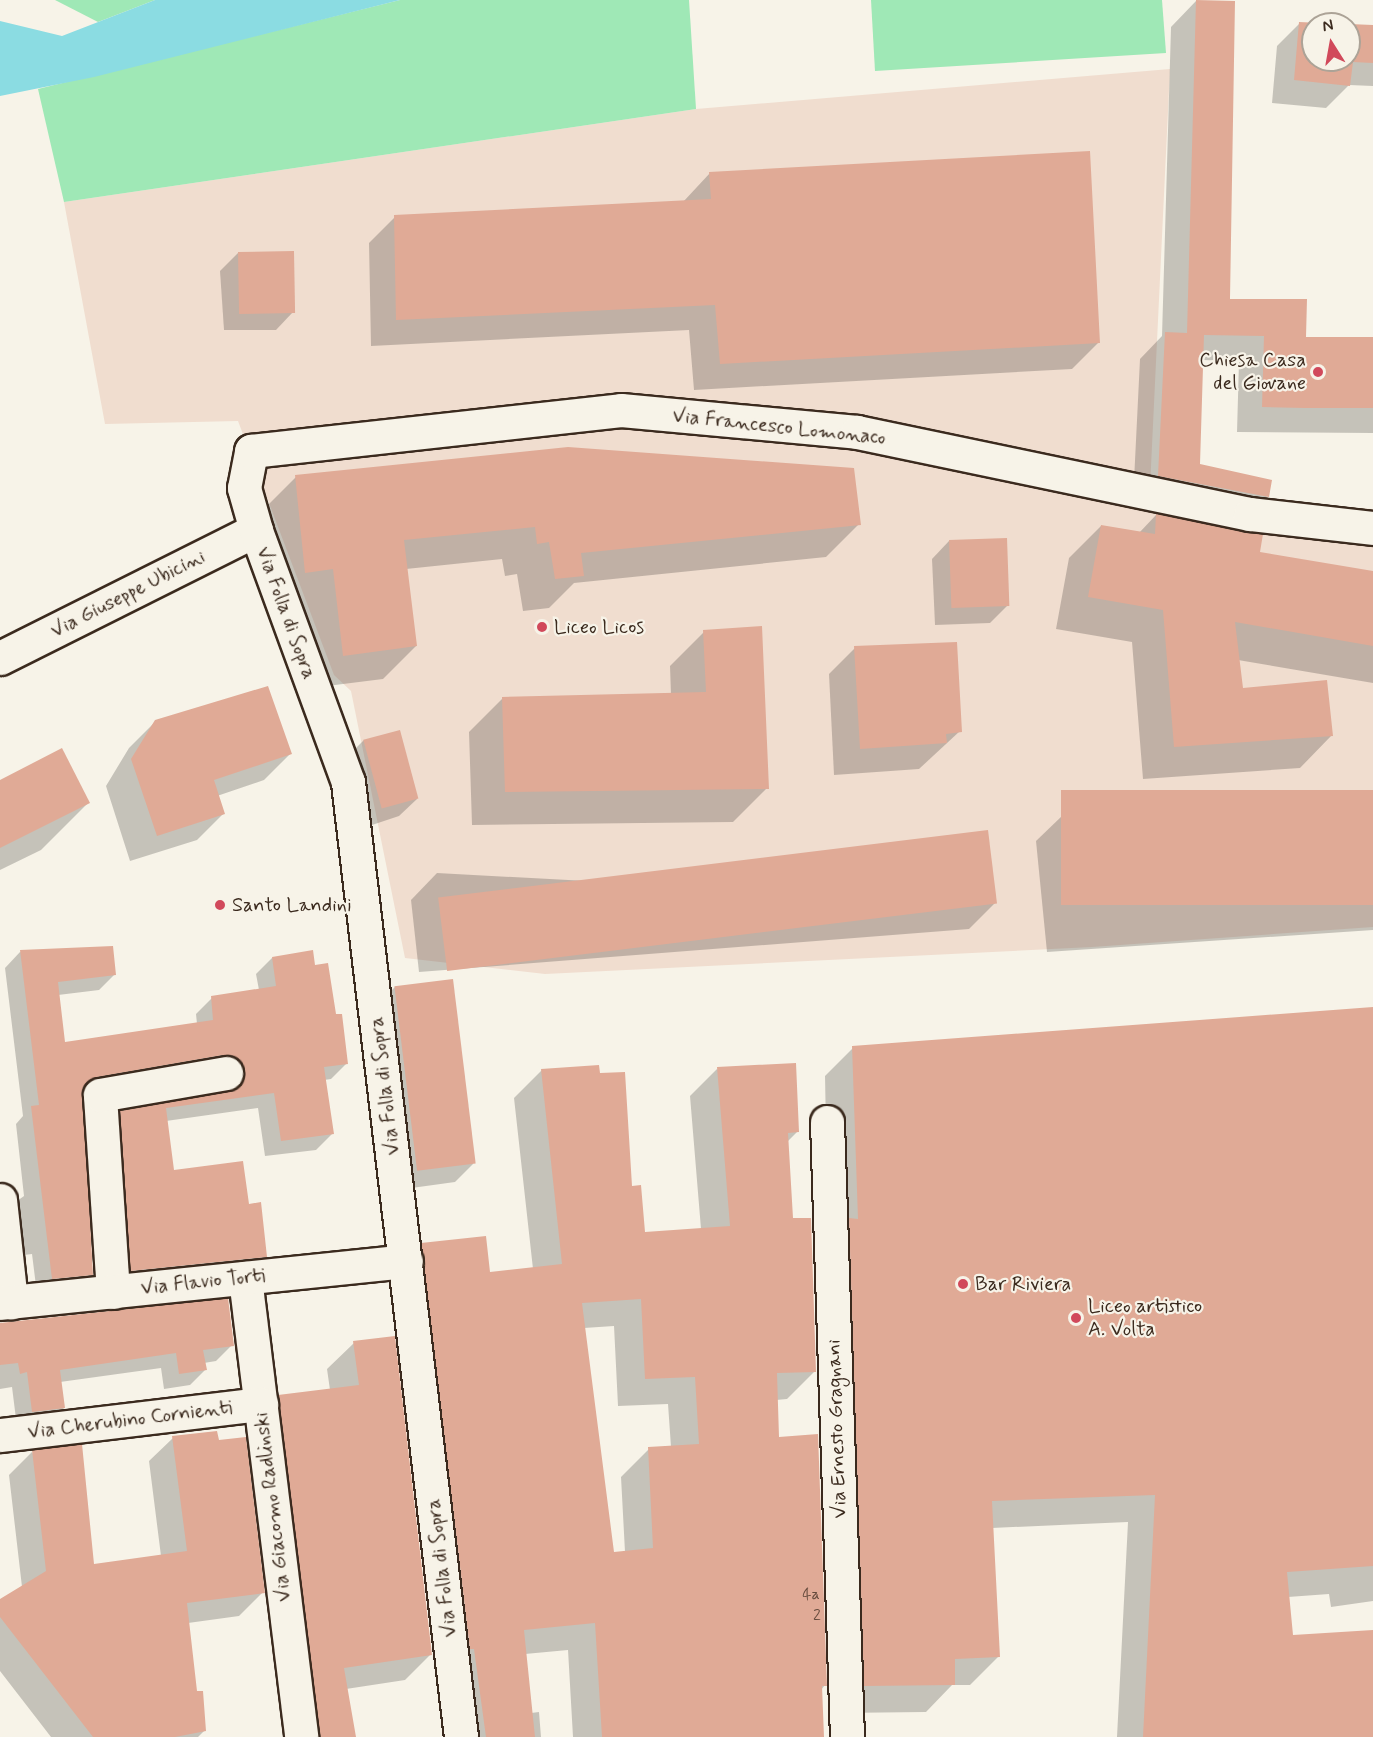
<!DOCTYPE html>
<html>
<head>
<meta charset="utf-8">
<style>
	body { margin:0 }
	#map { position:relative; width:1373px; height:1737px; overflow:hidden; background:#f7f3e8; font-family:Mynerve,sans-serif }
	div>[style] { position:absolute }
	[style*='--x'] { left:calc(var(--x)*1px); top:calc(var(--y)*1px); width:calc(var(--w)*1px); rotate:calc(var(--a)*1deg) }
	.built>* { inset:0; background:#f0ddcf }
	.green>* { inset:0; background:#9fe8b6 }
	.water>* { inset:0; background:#8bdce2 }
	.shadow>* { inset:0; background:#0003 }
	.building>* { inset:0; background:#e0aa96; transform-origin:0 0 }
	.roads { filter:drop-shadow(2px 0 #3b2a1e) drop-shadow(-2px 0 #3b2a1e) drop-shadow(0 2px #3b2a1e) drop-shadow(0 -2px #3b2a1e) }
	.minor>* { height:33px; margin:-16.5px; padding:0 16.5px; transform-origin:16.5px; border-radius:16.5px; background:#f7f3e8 }
	.dots>* { width:16px; height:16px; translate:-50% -50%; box-sizing:border-box; border:3px solid #f7f3e8; border-radius:50% }
	span { translate:-50% -50%; white-space:nowrap; text-align:center; line-height:1.15; -webkit-text-stroke:4.5px #f7f3e8; paint-order:stroke }
	.number-label { font-size:16px; color:#644a3c }
	.number-label span { -webkit-text-stroke-width:0 }
	.poi-label { font-size:20px; color:#3b2a1e }
	.right { translate:-100% -50%; text-align:right }
	.left { translate:0 -50%; text-align:left }
	.street-label { font-size:20px; color:#3b2a1e }
	.north { position:absolute; left:1301px; top:12px; width:60px; height:60px; box-sizing:border-box; background:#f7f3e8; border:2px solid #aca397; border-radius:50%; rotate:349deg; font-size:16px; font-weight:700; line-height:24px; text-align:center; color:#3b2a1e }
	.north::after { content:''; display:block; margin:auto; width:21px; height:27px; background:#d1495b; clip-path:polygon(50% 0,100% 100%,50% 72%,0 100%) }
</style>
</head>
<body>
<div id="map">
	<div class="built">
		<i style="clip-path:polygon(1170px 69px,1150px 488px,1273px 503px,1373px 509px,1373px 927px,1092px 947px,545px 974px,405px 958px,351px 691px,334px 675px,238px 421px,105px 424px,64px 202px,696px 109px)"></i>
	</div>
	<div class="green">
		<i style="clip-path:polygon(55px 0,155px 0,98px 22px)"></i>
		<i style="clip-path:polygon(400px 0,689px 0,696px 109px,64px 202px,38px 89px)"></i>
		<i style="clip-path:polygon(871px 0,1162px 0,1166px 53px,875px 71px)"></i>
	</div>
	<div class="water">
		<i style="clip-path:polygon(155px 0,400px 0,94px 77px,0 96px,0 21px,62px 36px)"></i>
	</div>
	<div class="shadow">
		<i style="clip-path:polygon(1196px 1px,1229px 301px,1305px 338px,1373px 339px,1373px 433px,1237px 432px,1239px 361px,1202px 360px,1199px 465px,1268px 497px,1242px 522px,1133px 501px,1140px 359px,1162px 336px,1171px 27px)"></i>
		<i style="clip-path:polygon(1300px 23px,1316px 24px,1313px 60px,1349px 60px,1349px 25px,1373px 26px,1373px 86px,1349px 85px,1326px 108px,1272px 103px,1277px 46px)"></i>
		<i style="clip-path:polygon(710px 173px,1098px 343px,1072px 369px,694px 390px,689px 330px,371px 346px,369px 243px,395px 217px,683px 202px)"></i>
		<i style="clip-path:polygon(238px 253px,293px 312px,276px 330px,224px 330px,220px 271px)"></i>
		<i style="clip-path:polygon(296px 477px,859px 524px,826px 557px,574px 583px,549px 608px,523px 611px,517px 574px,505px 576px,502px 559px,406px 569px,416px 646px,383px 679px,311px 688px,301px 601px,273px 605px,263px 510px)"></i>
		<i style="clip-path:polygon(1156px 515px,1258px 553px,1373px 573px,1373px 683px,1238px 660px,1242px 690px,1332px 735px,1300px 768px,1143px 779px,1132px 642px,1056px 629px,1069px 558px,1101px 526px,1139px 533px)"></i>
		<i style="clip-path:polygon(949px 541px,1008px 605px,990px 623px,935px 625px,932px 559px)"></i>
		<i style="clip-path:polygon(704px 632px,767px 788px,733px 822px,472px 825px,469px 732px,503px 698px,671px 695px,670px 666px)"></i>
		<i style="clip-path:polygon(855px 648px,960px 731px,919px 769px,834px 775px,829px 674px)"></i>
		<i style="clip-path:polygon(156px 721px,290px 754px,264px 780px,217px 796px,223px 814px,197px 840px,130px 861px,106px 786px,129px 748px)"></i>
		<i style="clip-path:polygon(364px 740px,417px 799px,399px 816px,363px 828px,346px 758px)"></i>
		<i style="clip-path:polygon(0 781px,88px 803px,41px 850px,0 870px)"></i>
		<i style="clip-path:polygon(1373px 791px,1373px 930px,1047px 952px,1036px 841px,1063px 815px)"></i>
		<i style="clip-path:polygon(437px 873px,995px 903px,969px 929px,419px 972px,411px 900px)"></i>
		<i style="clip-path:polygon(20px 952px,114px 975px,99px 990px,58px 995px,64px 1043px,197px 1024px,196px 1014px,212px 998px,259px 990px,256px 974px,272px 958px,314px 967px,335px 1016px,347px 1063px,331px 1079px,324px 1080px,332px 1134px,316px 1150px,265px 1156px,258px 1108px,166px 1121px,172px 1171px,248px 1205px,266px 1256px,250px 1272px,115px 1286px,105px 1128px,121px 1112px,227px 1091px,229px 1086px,207px 1070px,81px 1094px,92px 1274px,76px 1290px,37px 1294px,32px 1254px,8px 1257px,2px 1212px,24px 1196px,16px 1124px,23px 1116px,5px 968px)"></i>
		<i style="clip-path:polygon(395px 987px,473px 1164px,455px 1182px,397px 1190px,377px 1005px)"></i>
		<i style="clip-path:polygon(1373px 1008px,1373px 1601px,1331px 1607px,1329px 1594px,1288px 1597px,1291px 1636px,1373px 1691px,1373px 1737px,1117px 1737px,1128px 1522px,992px 1528px,998px 1657px,970px 1685px,952px 1685px,926px 1712px,837px 1713px,825px 1076px,853px 1048px)"></i>
		<i style="clip-path:polygon(evenodd,717px 1069px,797px 1132px,787px 1142px,792px 1219px,815px 1371px,787px 1399px,776px 1400px,778px 1439px,825px 1685px,821px 1690px,822px 1737px,573px 1737px,568px 1650px,525px 1654px,531px 1713px,539px 1712px,541px 1737px,455px 1737px,394px 1272px,422px 1244px,489px 1274px,533px 1269px,514px 1098px,542px 1070px,630px 1187px,643px 1233px,701px 1229px,690px 1096px,717px 1069px,614px 1326px,618px 1406px,668px 1404px,671px 1447px,649px 1449px,621px 1477px,625px 1552px,612px 1553px,584px 1328px,614px 1326px)"></i>
		<i style="clip-path:polygon(0 1326px,232px 1345px,216px 1361px,204px 1363px,205px 1370px,190px 1385px,164px 1389px,161px 1368px,60px 1382px,64px 1408px,48px 1424px,17px 1427px,12px 1387px,0 1389px)"></i>
		<i style="clip-path:polygon(354px 1343px,431px 1654px,405px 1680px,346px 1689px,355px 1737px,291px 1737px,253px 1422px,279px 1396px,330px 1390px,327px 1369px)"></i>
		<i style="clip-path:polygon(173px 1438px,263px 1592px,239px 1616px,188px 1623px,196px 1693px,205px 1730px,198px 1737px,51px 1737px,0 1671px,0 1601px,22px 1587px,9px 1475px,32px 1452px,93px 1566px,161px 1556px,149px 1461px)"></i>
	</div>
	<div class="building">
		<i style="clip-path:polygon(1196px 0,1235px 1px,1230px 299px,1307px 299px,1306px 337px,1373px 337px,1373px 408px,1305px 408px,1262px 407px,1264px 336px,1204px 335px,1200px 464px,1272px 480px,1269px 497px,1158px 476px,1165px 332px,1187px 333px)"></i>
		<i style="clip-path:polygon(1299px 22px,1342px 24px,1313px 24px,1313px 60px,1349px 60px,1349px 24px,1373px 25px,1373px 63px,1353px 62px,1350px 86px,1294px 80px)"></i>
		<i style="clip-path:polygon(1090px 151px,1100px 343px,720px 364px,715px 305px,396px 320px,394px 215px,711px 199px,709px 172px)"></i>
		<i style="left:294px;top:251px;width:62px;height:56px;rotate:89deg"></i>
		<i style="clip-path:polygon(568px 447px,854px 468px,861px 525px,581px 553px,584px 576px,555px 579px,549px 542px,537px 544px,535px 527px,404px 540px,417px 646px,343px 656px,333px 569px,305px 573px,295px 475px)"></i>
		<i style="clip-path:polygon(1156px 514px,1263px 534px,1260px 552px,1373px 571px,1373px 646px,1235px 622px,1243px 688px,1327px 680px,1333px 736px,1174px 747px,1163px 610px,1088px 597px,1101px 525px,1155px 534px)"></i>
		<i style="left:1007px;top:538px;width:68px;height:58px;rotate:88deg"></i>
		<i style="clip-path:polygon(762px 626px,769px 789px,505px 792px,502px 697px,706px 692px,703px 630px)"></i>
		<i style="clip-path:polygon(957px 642px,962px 732px,946px 734px,947px 743px,860px 749px,854px 646px)"></i>
		<i style="clip-path:polygon(268px 686px,292px 754px,214px 780px,225px 814px,157px 836px,131px 759px,155px 720px)"></i>
		<i style="left:400px;top:730px;width:71px;height:38px;rotate:75deg"></i>
		<i style="clip-path:polygon(62px 748px,90px 803px,0 848px,0 780px)"></i>
		<i style="left:1373px;top:790px;width:115px;height:312px;rotate:90deg"></i>
		<i style="left:988px;top:830px;width:74px;height:554px;rotate:83deg"></i>
		<i style="clip-path:polygon(113px 946px,116px 975px,58px 982px,65px 1042px,213px 1020px,211px 996px,276px 986px,272px 957px,313px 950px,315px 965px,328px 963px,336px 1014px,342px 1014px,348px 1064px,324px 1067px,334px 1134px,281px 1141px,274px 1093px,166px 1108px,174px 1170px,243px 1161px,249px 1204px,261px 1202px,267px 1257px,130px 1271px,120px 1111px,238px 1088px,244px 1069px,233px 1056px,223px 1055px,97px 1077px,83px 1087px,93px 1275px,52px 1279px,33px 1123px,31px 1106px,39px 1105px,20px 950px)"></i>
		<i style="left:453px;top:979px;width:186px;height:59px;rotate:83deg"></i>
		<i style="clip-path:polygon(1373px 1007px,1373px 1566px,1287px 1572px,1293px 1635px,1373px 1630px,1373px 1737px,1143px 1737px,1155px 1495px,992px 1501px,1000px 1657px,955px 1659px,955px 1685px,864px 1686px,849px 1218px,858px 1219px,852px 1046px)"></i>
		<i style="clip-path:polygon(evenodd,796px 1063px,799px 1132px,788px 1133px,793px 1218px,811px 1218px,816px 1372px,777px 1373px,779px 1437px,818px 1434px,827px 1686px,822px 1686px,824px 1737px,602px 1737px,595px 1623px,524px 1630px,535px 1737px,486px 1737px,474px 1649px,470px 1649px,421px 1243px,486px 1236px,490px 1272px,562px 1264px,541px 1069px,599px 1065px,600px 1073px,625px 1072px,632px 1186px,641px 1185px,645px 1232px,730px 1226px,717px 1067px,796px 1063px,641px 1299px,645px 1379px,695px 1377px,699px 1444px,648px 1447px,653px 1548px,614px 1552px,582px 1303px,641px 1299px)"></i>
		<i style="clip-path:polygon(228px 1298px,234px 1346px,203px 1350px,207px 1370px,179px 1374px,176px 1353px,60px 1370px,65px 1408px,32px 1412px,27px 1372px,20px 1374px,18px 1363px,0 1365px,0 1323px)"></i>
		<i style="clip-path:polygon(395px 1336px,432px 1655px,344px 1668px,356px 1737px,319px 1737px,278px 1395px,359px 1385px,353px 1341px)"></i>
		<i style="clip-path:polygon(217px 1431px,219px 1440px,246px 1437px,265px 1593px,187px 1603px,197px 1691px,203px 1691px,206px 1731px,175px 1737px,93px 1737px,0 1617px,0 1599px,46px 1571px,32px 1450px,82px 1444px,94px 1564px,187px 1551px,172px 1436px)"></i>
	</div>
	<div class="roads">
		<div class="minor">
			<i style="--x:0;--y:658;--w:286;--a:-26.6"></i>
			<i style="--x:827;--y:1122;--w:615;--a:88.14"></i>
			<i style="--x:0;--y:1200;--w:103;--a:83.8"></i>
			<i style="--x:245;--y:1278;--w:462;--a:83"></i>
			<i style="--x:113;--y:1292;--w:197;--a:-93.8"></i>
			<i style="--x:100;--y:1095;--w:128;--a:-9.9"></i>
			<i style="--x:0;--y:1303;--w:408;--a:-5.9"></i>
			<i style="--x:0;--y:1435;--w:263;--a:-6.8"></i>
			<i style="--x:461;--y:1737;--w:962;--a:-96.75"></i>
			<i style="--x:348;--y:782;--w:268;--a:-110.1"></i>
			<i style="--x:256;--y:530;--w:44;--a:-105.9"></i>
			<i style="--x:244;--y:488;--w:38;--a:-79"></i>
			<i style="--x:251;--y:451;--w:372;--a:-6.3"></i>
			<i style="--x:621;--y:410;--w:237;--a:5.3"></i>
			<i style="--x:857;--y:432;--w:401;--a:11.8"></i>
			<i style="--x:1250;--y:514;--w:124;--a:6.5"></i>
		</div>
	</div>
	<div class="dots">
		<i style="left:1318px;top:372px;background:#d1495b"></i>
		<i style="left:542px;top:627px;background:#d1495b"></i>
		<i style="left:220px;top:905px;background:#d1495b"></i>
		<i style="left:963px;top:1284px;background:#d1495b"></i>
		<i style="left:1076px;top:1318px;background:#d1495b"></i>
	</div>
	<div class="number-label">
		<span style="left:811px;top:1595px">4a</span>
		<span style="left:817px;top:1616px">2</span>
	</div>
	<div class="poi-label">
		<span class="right" style="left:1306px;top:372px">Chiesa Casa<br>del Giovane</span>
		<span class="left" style="left:554px;top:627px">Liceo Licos</span>
		<span class="left" style="left:232px;top:905px">Santo Landini</span>
		<span class="left" style="left:975px;top:1284px">Bar Riviera</span>
		<span class="left" style="left:1088px;top:1318px">Liceo artistico<br>A. Volta</span>
	</div>
	<div class="street-label">
		<span style="left:779px;top:427px;rotate:6deg">Via Francesco Lomonaco</span>
		<span style="left:128px;top:594px;rotate:-27deg">Via Giuseppe Ubicini</span>
		<span style="left:286px;top:613px;rotate:70deg">Via Folla di Sopra</span>
		<span style="left:385px;top:1086px;rotate:-97deg">Via Folla di Sopra</span>
		<span style="left:203px;top:1282px;rotate:-6deg">Via Flavio Torti</span>
		<span style="left:130px;top:1420px;rotate:-7deg">Via Cherubino Cornienti</span>
		<span style="left:837px;top:1429px;rotate:-92deg">Via Ernesto Gragnani</span>
		<span style="left:273px;top:1507px;rotate:-97deg">Via Giacomo Radlinski</span>
		<span style="left:442px;top:1568px;rotate:-97deg">Via Folla di Sopra</span>
	</div>
	<div class="north">N</div>
</div>
</body>
</html>
